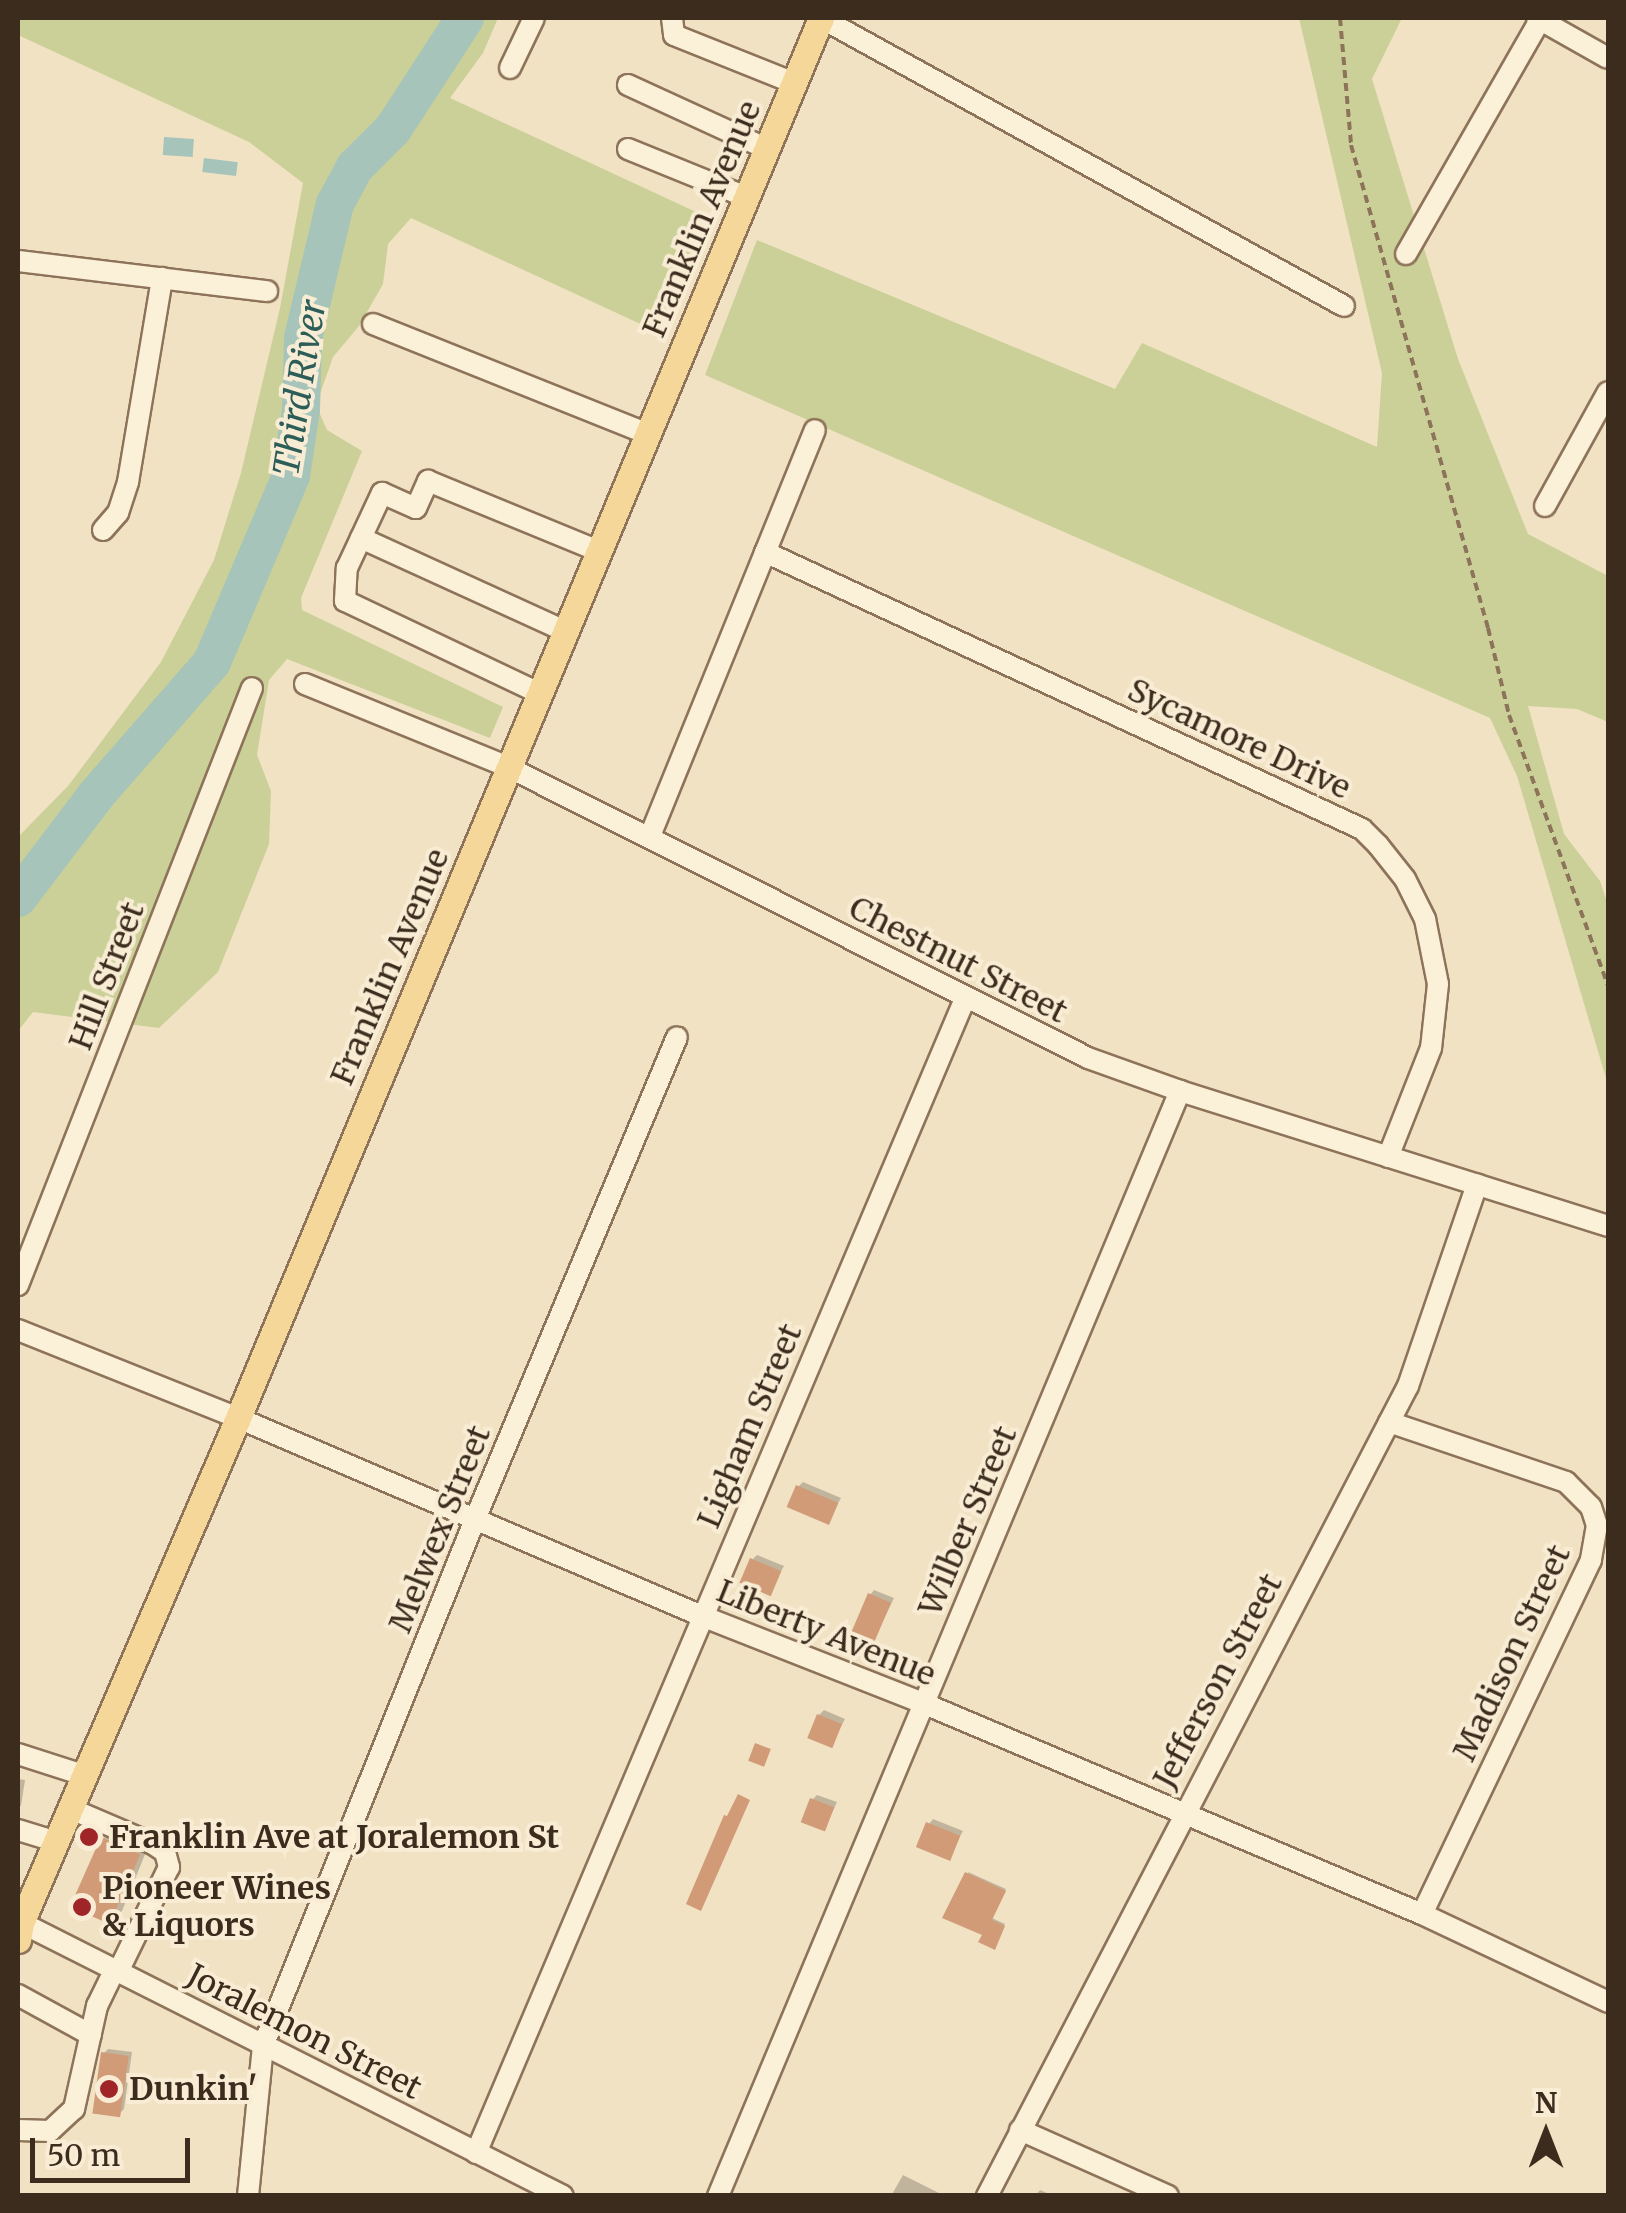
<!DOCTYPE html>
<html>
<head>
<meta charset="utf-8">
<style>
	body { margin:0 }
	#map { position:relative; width:1626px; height:2213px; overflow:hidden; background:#f1e2c4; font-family:Merriweather,serif }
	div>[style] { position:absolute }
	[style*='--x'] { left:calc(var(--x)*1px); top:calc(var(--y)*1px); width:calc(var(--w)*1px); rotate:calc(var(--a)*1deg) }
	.green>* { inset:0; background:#cad097 }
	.water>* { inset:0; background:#a6c4ba; transform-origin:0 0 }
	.shadow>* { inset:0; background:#0003 }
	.river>* { height:38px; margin:-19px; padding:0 19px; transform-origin:19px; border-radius:19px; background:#a6c4ba }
	.building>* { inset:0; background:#d19b78; transform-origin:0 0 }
	.path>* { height:4px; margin-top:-2px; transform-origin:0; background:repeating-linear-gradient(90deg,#8d7359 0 8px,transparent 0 13px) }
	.roads { filter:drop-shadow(2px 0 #8d7359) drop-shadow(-2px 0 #8d7359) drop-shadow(0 2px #8d7359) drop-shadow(0 -2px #8d7359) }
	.minor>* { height:20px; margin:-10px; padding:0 10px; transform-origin:10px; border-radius:10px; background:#fbf0d8 }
	.major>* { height:25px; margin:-12.5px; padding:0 12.5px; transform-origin:12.5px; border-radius:12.5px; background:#f6d79a }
	.dots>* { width:28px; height:28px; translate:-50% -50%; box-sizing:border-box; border:5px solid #f8edd4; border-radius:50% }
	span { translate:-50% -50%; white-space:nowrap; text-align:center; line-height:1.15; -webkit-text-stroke:8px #f8edd4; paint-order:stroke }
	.street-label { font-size:32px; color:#3c2c1e }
	.poi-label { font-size:32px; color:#3c2c1e; font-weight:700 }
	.left { translate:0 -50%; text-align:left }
	.water-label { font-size:35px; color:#2c5d58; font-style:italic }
	.frame { position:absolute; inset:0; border:20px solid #3c2c1e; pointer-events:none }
	.north { position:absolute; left:1496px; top:2083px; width:100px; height:100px; -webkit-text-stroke:8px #f8edd4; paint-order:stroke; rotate:0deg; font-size:28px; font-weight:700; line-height:40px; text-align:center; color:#3c2c1e }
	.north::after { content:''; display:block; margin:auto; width:35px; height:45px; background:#3c2c1e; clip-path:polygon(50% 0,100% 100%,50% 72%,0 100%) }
	.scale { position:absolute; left:30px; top:2138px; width:160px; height:45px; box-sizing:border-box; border:5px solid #3c2c1e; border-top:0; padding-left:12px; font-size:30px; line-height:35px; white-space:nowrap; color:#3c2c1e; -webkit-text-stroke:8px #f8edd4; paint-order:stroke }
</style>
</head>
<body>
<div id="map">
	<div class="green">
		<i style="clip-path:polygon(18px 18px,498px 18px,483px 53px,450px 98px,709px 218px,660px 333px,411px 218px,388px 244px,383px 284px,359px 326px,333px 357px,316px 405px,327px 430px,362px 451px,301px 598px,302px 610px,503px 707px,490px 738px,287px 659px,269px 680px,257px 755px,271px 791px,269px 844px,218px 972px,159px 1028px,33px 1012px,18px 1031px,18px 837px,68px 786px,161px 662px,214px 560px,241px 473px,280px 308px,303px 183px,249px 142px,18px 35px)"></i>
		<i style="clip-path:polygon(1299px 18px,1402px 18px,1372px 79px,1458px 359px,1528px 534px,1608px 576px,1608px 722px,1577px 709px,1528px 706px,1564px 834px,1600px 881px,1608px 905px,1608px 1085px,1517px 776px,1490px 718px,705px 375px,757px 240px,1115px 389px,1142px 343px,1377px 447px,1382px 373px)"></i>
	</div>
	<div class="water">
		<i style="left:164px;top:137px;width:30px;height:18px;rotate:4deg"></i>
		<i style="left:204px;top:158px;width:34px;height:14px;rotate:7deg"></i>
	</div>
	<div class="shadow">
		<i style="clip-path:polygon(803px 1482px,841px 1498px,827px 1523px,798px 1487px)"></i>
		<i style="clip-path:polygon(757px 1555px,784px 1566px,769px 1593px,753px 1559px)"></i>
		<i style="clip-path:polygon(874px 1590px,894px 1598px,874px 1640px,870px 1595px)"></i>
		<i style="clip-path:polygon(824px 1710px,845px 1719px,831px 1745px,819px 1715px)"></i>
		<i style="clip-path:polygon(18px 1779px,25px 1780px,21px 1806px,18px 1805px)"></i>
		<i style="clip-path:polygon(817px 1795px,837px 1802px,825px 1828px,812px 1800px)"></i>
		<i style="clip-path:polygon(933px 1819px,963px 1831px,948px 1858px,929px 1824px)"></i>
		<i style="clip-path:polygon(114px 1827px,150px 1842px,122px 1911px,111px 1922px,104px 1838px)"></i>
		<i style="clip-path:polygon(968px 1872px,1006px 1889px,992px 1918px,1005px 1924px,996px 1945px,985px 1933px)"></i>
		<i style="clip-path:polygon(108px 2049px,132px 2052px,124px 2109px,119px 2114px,103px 2054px)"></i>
		<i style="clip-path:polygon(903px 2175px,941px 2194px,941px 2196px,891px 2196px)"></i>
		<i style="clip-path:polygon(1040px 2190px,1054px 2196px,1035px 2196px)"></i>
	</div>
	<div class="river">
		<i style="--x:18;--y:898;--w:131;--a:-52.8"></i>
		<i style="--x:97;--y:794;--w:175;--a:-48.9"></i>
		<i style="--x:212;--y:662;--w:202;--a:-67"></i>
		<i style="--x:291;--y:476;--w:67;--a:-81.4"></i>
		<i style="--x:301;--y:410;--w:72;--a:-88.4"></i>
		<i style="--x:303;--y:338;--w:138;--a:-76.6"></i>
		<i style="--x:335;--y:204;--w:42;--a:-61.6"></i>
		<i style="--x:355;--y:167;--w:54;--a:-45"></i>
		<i style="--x:393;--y:129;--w:132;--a:-57"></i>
	</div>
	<div class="building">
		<i style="left:796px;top:1485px;width:46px;height:24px;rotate:23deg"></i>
		<i style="left:750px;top:1558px;width:34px;height:27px;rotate:23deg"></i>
		<i style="left:868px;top:1593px;width:25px;height:43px;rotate:23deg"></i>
		<i style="left:817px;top:1714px;width:27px;height:26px;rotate:22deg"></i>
		<i style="left:755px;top:1743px;width:17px;height:19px;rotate:21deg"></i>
		<i style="clip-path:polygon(738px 1794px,750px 1800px,701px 1911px,686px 1904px,724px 1815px,727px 1816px)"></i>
		<i style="left:810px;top:1798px;width:26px;height:26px;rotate:21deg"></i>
		<i style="left:926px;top:1822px;width:37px;height:27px;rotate:22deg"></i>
		<i style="left:101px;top:1837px;width:43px;height:76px;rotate:24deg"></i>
		<i style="clip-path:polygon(965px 1872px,1006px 1891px,992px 1920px,1005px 1926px,995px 1950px,978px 1942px,982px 1935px,942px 1918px)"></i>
		<i style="left:101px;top:2052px;width:28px;height:62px;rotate:8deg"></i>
	</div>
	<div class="path">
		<i style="--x:1340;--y:18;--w:127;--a:85"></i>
		<i style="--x:1351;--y:145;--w:502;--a:74.16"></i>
		<i style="--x:1488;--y:628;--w:89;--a:76.4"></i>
		<i style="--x:1509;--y:715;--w:289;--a:69.9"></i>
	</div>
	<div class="roads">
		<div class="minor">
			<i style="--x:672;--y:18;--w:17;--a:83"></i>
			<i style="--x:674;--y:35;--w:129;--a:21.8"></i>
			<i style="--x:821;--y:18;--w:597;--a:28.84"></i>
			<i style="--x:1537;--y:18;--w:81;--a:29.4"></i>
			<i style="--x:510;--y:68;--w:55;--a:-64.4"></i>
			<i style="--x:628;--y:85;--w:153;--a:24.7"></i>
			<i style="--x:628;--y:149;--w:127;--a:22.1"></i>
			<i style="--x:1406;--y:254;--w:272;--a:-60.2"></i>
			<i style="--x:18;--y:261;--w:251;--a:6.9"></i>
			<i style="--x:373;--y:324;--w:296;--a:21.8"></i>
			<i style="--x:1545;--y:506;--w:130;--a:-61.1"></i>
			<i style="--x:103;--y:530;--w:23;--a:-49"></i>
			<i style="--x:118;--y:513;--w:33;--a:-72"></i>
			<i style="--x:128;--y:482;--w:207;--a:-80.5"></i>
			<i style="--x:361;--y:538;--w:224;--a:24.5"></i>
			<i style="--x:765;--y:552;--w:658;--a:24.89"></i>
			<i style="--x:1362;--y:829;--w:23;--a:45"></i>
			<i style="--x:1378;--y:845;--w:43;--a:51.5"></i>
			<i style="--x:1405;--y:879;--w:45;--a:63.4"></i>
			<i style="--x:1425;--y:919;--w:66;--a:78.7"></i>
			<i style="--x:1438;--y:984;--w:64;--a:96.2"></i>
			<i style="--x:1431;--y:1048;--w:117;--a:111.5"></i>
			<i style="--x:305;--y:684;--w:219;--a:22.2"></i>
			<i style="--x:508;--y:767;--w:649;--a:26.64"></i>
			<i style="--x:1088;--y:1058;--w:98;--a:19.7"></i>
			<i style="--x:1180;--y:1091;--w:449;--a:17.5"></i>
			<i style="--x:539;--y:693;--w:215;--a:-154.6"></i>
			<i style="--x:345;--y:601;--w:33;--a:-87"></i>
			<i style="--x:347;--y:568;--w:83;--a:-65"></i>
			<i style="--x:382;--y:493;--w:37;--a:24"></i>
			<i style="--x:416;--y:508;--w:30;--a:-66"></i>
			<i style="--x:428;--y:481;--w:185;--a:22.3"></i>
			<i style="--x:650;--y:836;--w:438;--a:-67.9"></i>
			<i style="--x:18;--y:1285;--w:641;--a:-68.6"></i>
			<i style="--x:18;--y:1330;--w:237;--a:21.8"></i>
			<i style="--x:238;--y:1418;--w:504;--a:23.11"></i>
			<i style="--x:702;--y:1616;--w:240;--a:21.5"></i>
			<i style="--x:925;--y:1704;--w:540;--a:22.91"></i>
			<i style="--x:1422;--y:1914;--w:206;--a:25.3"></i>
			<i style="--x:1389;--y:1422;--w:187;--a:18.7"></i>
			<i style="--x:1566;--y:1482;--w:35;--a:45"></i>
			<i style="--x:1591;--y:1507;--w:19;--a:72"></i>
			<i style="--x:1597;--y:1525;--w:36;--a:100"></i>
			<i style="--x:1591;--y:1560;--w:392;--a:115.5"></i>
			<i style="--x:18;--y:1754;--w:71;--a:17.9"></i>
			<i style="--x:71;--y:1809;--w:89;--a:23.1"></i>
			<i style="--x:153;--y:1844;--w:14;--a:34"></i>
			<i style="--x:165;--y:1852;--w:16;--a:75"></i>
			<i style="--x:169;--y:1867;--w:117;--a:115.9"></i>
			<i style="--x:18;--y:1830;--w:41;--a:17.1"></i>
			<i style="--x:18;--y:1921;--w:610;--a:26.77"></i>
			<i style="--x:18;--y:1995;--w:83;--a:28.7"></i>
			<i style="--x:18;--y:2130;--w:32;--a:2"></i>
			<i style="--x:50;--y:2131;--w:33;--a:-43"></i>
			<i style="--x:74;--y:2109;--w:106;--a:-77.4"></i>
			<i style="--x:97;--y:2006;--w:39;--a:-64"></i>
			<i style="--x:1020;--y:2130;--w:162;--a:24"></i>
			<i style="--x:476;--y:2153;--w:1253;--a:-67.04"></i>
			<i style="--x:248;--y:2196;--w:151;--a:-84.3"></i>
			<i style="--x:263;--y:2046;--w:570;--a:-68.07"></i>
			<i style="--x:476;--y:1517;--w:520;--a:-67.28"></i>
			<i style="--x:718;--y:2196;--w:1198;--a:-67.31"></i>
			<i style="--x:987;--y:2196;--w:913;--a:-62.54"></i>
			<i style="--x:1408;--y:1386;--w:213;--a:-71.1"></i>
		</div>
		<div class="major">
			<i style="--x:18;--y:1940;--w:17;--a:-80"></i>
			<i style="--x:21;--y:1923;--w:550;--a:-66.75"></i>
			<i style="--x:238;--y:1418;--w:1517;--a:-67.39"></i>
		</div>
	</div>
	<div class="dots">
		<i style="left:89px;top:1837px;background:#a02529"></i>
		<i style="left:82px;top:1907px;background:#a02529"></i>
		<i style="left:109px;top:2089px;background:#a02529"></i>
	</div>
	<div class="street-label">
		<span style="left:702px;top:219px;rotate:-67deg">Franklin Avenue</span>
		<span style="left:1239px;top:739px;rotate:25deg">Sycamore Drive</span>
		<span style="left:958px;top:960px;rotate:27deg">Chestnut Street</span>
		<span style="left:390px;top:967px;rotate:-67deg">Franklin Avenue</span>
		<span style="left:107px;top:976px;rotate:-69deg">Hill Street</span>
		<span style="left:750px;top:1426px;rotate:-67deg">Ligham Street</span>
		<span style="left:968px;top:1521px;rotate:-67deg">Wilber Street</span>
		<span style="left:440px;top:1529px;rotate:-68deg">Melwex Street</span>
		<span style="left:826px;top:1633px;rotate:22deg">Liberty Avenue</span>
		<span style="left:1512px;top:1653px;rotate:-65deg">Madison Street</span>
		<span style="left:1218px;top:1681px;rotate:-62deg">Jefferson Street</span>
		<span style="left:304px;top:2032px;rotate:27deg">Joralemon Street</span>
	</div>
	<div class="poi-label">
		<span class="left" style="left:109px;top:1837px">Franklin Ave at Joralemon St</span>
		<span class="left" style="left:102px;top:1907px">Pioneer Wines<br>&amp; Liquors</span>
		<span class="left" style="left:129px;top:2089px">Dunkin'</span>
	</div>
	<div class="water-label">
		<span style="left:300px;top:388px;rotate:-81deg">Third River</span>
	</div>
	<div class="frame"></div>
	<div class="north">N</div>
	<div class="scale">50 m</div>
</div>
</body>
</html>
